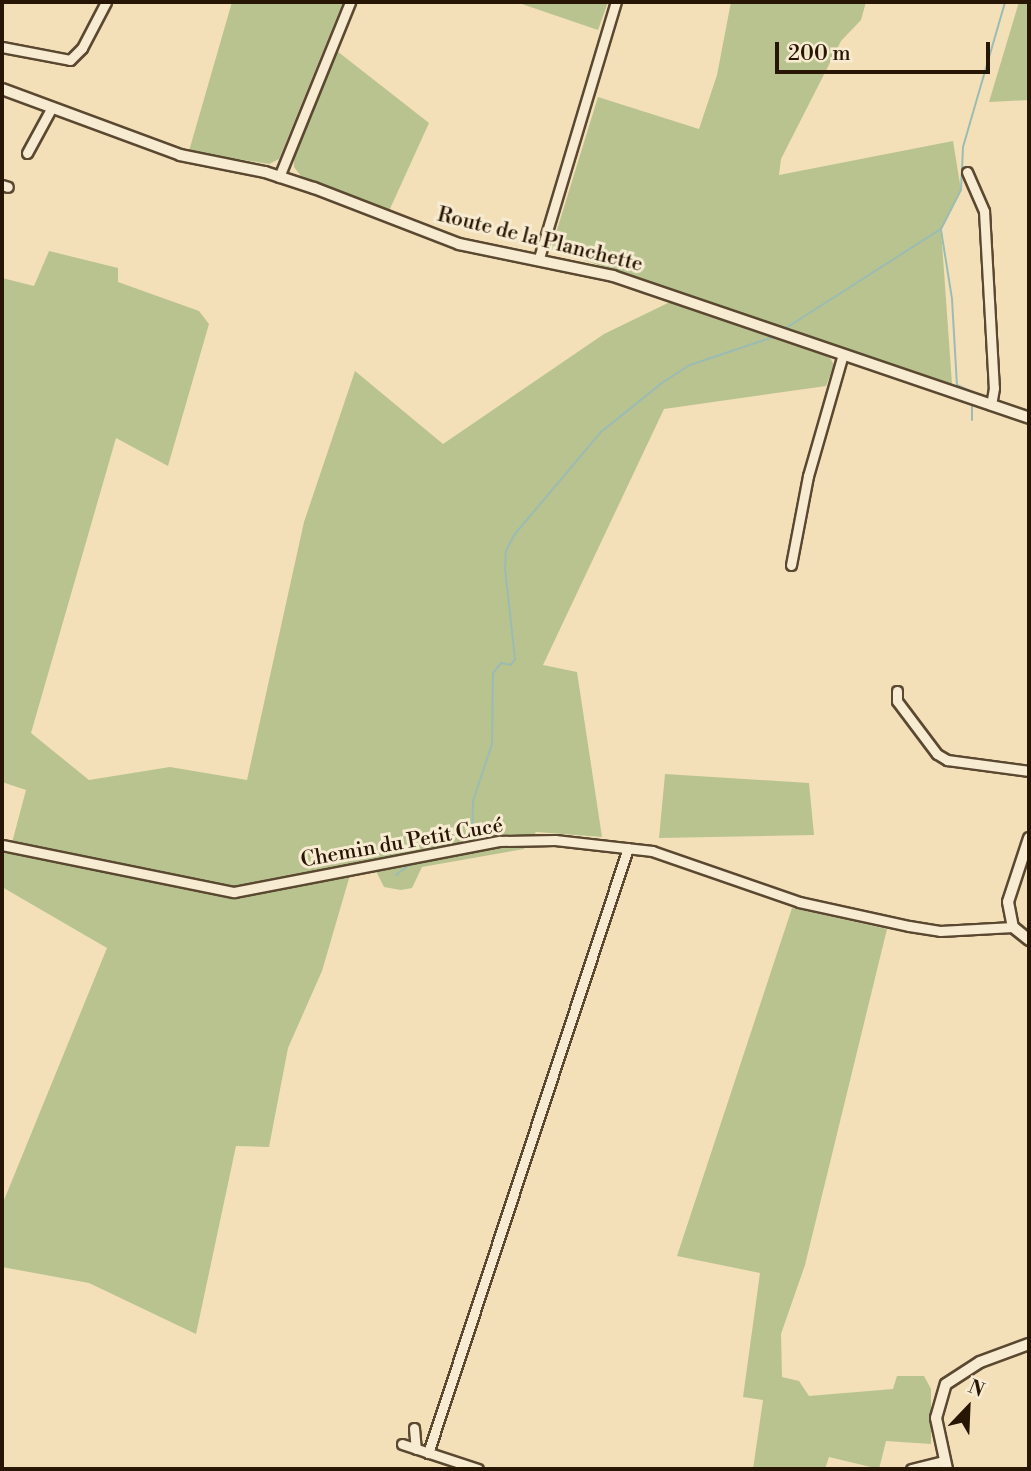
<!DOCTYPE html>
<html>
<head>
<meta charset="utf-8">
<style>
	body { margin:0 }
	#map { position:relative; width:1031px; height:1471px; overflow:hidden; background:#f3e0b8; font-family:"Libre Bodoni",serif }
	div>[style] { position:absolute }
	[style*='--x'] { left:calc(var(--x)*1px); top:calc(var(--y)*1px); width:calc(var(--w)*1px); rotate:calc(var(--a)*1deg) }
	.green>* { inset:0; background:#b8c390 }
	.stream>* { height:2px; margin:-1px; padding:0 1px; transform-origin:1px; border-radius:1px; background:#9cbcb3 }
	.roads { filter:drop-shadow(2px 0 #5b4831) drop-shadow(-2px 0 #5b4831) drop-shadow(0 2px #5b4831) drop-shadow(0 -2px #5b4831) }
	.minor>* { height:9px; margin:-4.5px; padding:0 4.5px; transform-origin:4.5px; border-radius:4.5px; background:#f7ebd1 }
	.tertiary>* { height:10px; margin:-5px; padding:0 5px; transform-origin:5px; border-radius:5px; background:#f7ebd1 }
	span { translate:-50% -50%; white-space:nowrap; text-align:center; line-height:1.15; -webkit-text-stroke:6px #f7ebd1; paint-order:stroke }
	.street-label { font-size:21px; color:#281604 }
	.frame { position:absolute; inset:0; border:4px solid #281604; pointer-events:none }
	.north { position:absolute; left:933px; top:1373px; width:70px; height:70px; -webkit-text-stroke:5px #f7ebd1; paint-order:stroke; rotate:23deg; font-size:19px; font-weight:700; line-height:28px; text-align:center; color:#281604 }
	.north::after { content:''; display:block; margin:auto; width:24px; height:32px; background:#281604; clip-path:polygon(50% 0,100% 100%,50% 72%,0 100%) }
	.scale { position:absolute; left:775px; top:42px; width:215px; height:32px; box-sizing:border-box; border:4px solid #281604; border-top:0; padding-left:9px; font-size:21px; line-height:24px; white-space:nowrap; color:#281604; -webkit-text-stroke:5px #f7ebd1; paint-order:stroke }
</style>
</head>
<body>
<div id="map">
	<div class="green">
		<i style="clip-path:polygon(232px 2px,343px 2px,279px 159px,269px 164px,189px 151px)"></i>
		<i style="clip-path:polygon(516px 2px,608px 2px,598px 30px)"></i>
		<i style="clip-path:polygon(731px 2px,866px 2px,861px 20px,841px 41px,781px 159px,779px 175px,953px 141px,961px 190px,941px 229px,952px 384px,551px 249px,598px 97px,699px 129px,717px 75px)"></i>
		<i style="clip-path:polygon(1019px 2px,1029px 2px,1029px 100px,989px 102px)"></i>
		<i style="clip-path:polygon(337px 51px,429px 123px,389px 211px,301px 176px,294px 167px,294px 155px)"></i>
		<i style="clip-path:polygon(49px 251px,118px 268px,118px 282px,199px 311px,209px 324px,168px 466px,116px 438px,31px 733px,89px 780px,170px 767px,247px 780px,304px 522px,355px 371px,443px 444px,604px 334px,670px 302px,829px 356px,834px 365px,826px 386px,664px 409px,543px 665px,577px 672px,602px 837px,536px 832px,524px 849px,422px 867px,412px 888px,401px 890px,384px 887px,376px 871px,350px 875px,322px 971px,288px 1048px,269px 1147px,236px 1146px,196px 1334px,89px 1283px,2px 1267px,2px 1205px,107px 948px,2px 887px,2px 853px,9px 854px,26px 790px,2px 782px,2px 278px,34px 286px)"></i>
		<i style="clip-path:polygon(665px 774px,809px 783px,814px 835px,659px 838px)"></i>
		<i style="clip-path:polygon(792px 908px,887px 929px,805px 1265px,781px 1334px,782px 1377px,799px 1381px,809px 1396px,893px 1389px,897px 1376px,924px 1376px,931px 1389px,931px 1444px,886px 1441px,879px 1469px,829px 1457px,825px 1469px,753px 1469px,763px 1400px,743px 1397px,760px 1273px,677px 1256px)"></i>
	</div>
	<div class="stream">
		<i style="--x:941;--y:230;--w:70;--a:80.9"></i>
		<i style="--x:952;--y:299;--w:86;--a:86.7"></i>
		<i style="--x:957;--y:385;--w:19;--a:25"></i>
		<i style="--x:786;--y:328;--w:184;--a:-32.6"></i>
		<i style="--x:941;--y:229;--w:44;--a:-62.9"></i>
		<i style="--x:961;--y:190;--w:43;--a:-87.3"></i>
		<i style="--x:963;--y:147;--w:151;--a:-73.8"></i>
		<i style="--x:972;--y:420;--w:14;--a:-90"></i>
		<i style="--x:472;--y:836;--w:35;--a:-88"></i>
		<i style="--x:473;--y:801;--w:60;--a:-71.6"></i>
		<i style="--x:492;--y:744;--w:71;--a:-89.2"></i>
		<i style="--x:493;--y:673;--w:13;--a:-51"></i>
		<i style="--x:501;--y:663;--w:10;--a:11"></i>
		<i style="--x:511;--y:665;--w:7;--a:-56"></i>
		<i style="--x:515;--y:659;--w:91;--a:-96.3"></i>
		<i style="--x:505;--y:569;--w:18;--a:-87"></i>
		<i style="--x:506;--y:551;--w:18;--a:-63"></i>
		<i style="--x:514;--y:535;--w:135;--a:-49.8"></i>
		<i style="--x:601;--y:432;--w:78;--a:-38.8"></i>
		<i style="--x:662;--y:383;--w:33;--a:-33"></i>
		<i style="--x:690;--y:365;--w:88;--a:-18.6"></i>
		<i style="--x:396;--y:875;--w:18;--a:-38"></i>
		<i style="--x:410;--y:864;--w:63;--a:-11"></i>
	</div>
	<div class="roads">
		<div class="minor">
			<i style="--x:2;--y:47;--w:69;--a:10.8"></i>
			<i style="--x:70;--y:60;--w:17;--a:-45"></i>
			<i style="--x:82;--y:48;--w:52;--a:-62.4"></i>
			<i style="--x:27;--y:153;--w:52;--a:-61.5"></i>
			<i style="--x:967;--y:172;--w:43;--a:66.4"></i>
			<i style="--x:984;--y:211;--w:177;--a:86.8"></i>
			<i style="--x:994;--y:388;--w:17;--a:100"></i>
			<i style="--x:279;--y:177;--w:189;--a:-67.9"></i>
			<i style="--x:2;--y:185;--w:6;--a:18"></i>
			<i style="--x:539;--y:258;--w:267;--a:-73.3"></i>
			<i style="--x:791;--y:565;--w:91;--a:-79.2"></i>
			<i style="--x:808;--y:476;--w:127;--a:-74"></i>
			<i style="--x:897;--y:691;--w:10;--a:90"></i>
			<i style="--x:897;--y:701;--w:66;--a:53"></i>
			<i style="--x:937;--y:754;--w:12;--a:31"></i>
			<i style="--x:947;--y:760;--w:83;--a:7.6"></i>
			<i style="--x:2;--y:845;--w:237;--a:11.5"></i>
			<i style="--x:234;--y:892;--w:271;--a:-10.9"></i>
			<i style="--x:500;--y:841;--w:55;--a:-1"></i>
			<i style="--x:555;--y:840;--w:98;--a:6.5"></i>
			<i style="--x:652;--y:851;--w:156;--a:19.1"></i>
			<i style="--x:799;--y:902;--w:113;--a:12.3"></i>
			<i style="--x:909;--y:926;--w:31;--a:9"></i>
			<i style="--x:940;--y:931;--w:73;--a:-3.1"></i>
			<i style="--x:414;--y:1428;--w:21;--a:85"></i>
			<i style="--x:402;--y:1444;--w:80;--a:18.2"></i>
			<i style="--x:428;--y:1453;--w:637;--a:-71.71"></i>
			<i style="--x:911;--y:1469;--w:34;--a:-14"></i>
		</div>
		<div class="tertiary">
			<i style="--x:2;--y:89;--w:190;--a:20.3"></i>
			<i style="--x:180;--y:155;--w:87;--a:11.3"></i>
			<i style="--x:265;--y:172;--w:52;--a:18.1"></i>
			<i style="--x:314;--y:188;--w:155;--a:21.1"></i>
			<i style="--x:459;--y:244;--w:157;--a:11.7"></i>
			<i style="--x:613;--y:276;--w:440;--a:18.8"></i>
			<i style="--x:1029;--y:838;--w:67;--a:108.2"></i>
			<i style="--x:1008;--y:902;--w:25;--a:79"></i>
			<i style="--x:1013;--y:927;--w:21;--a:39"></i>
			<i style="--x:947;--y:1469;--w:52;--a:-102.2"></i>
			<i style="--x:936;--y:1418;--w:35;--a:-74"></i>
			<i style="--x:946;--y:1384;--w:40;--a:-32.9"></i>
			<i style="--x:980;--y:1362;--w:52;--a:-20.2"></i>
		</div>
	</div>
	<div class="street-label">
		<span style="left:540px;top:240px;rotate:14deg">Route de la Planchette</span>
		<span style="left:402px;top:843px;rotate:-10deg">Chemin du Petit Cucé</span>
	</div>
	<div class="frame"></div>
	<div class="north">N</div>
	<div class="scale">200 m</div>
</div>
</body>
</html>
